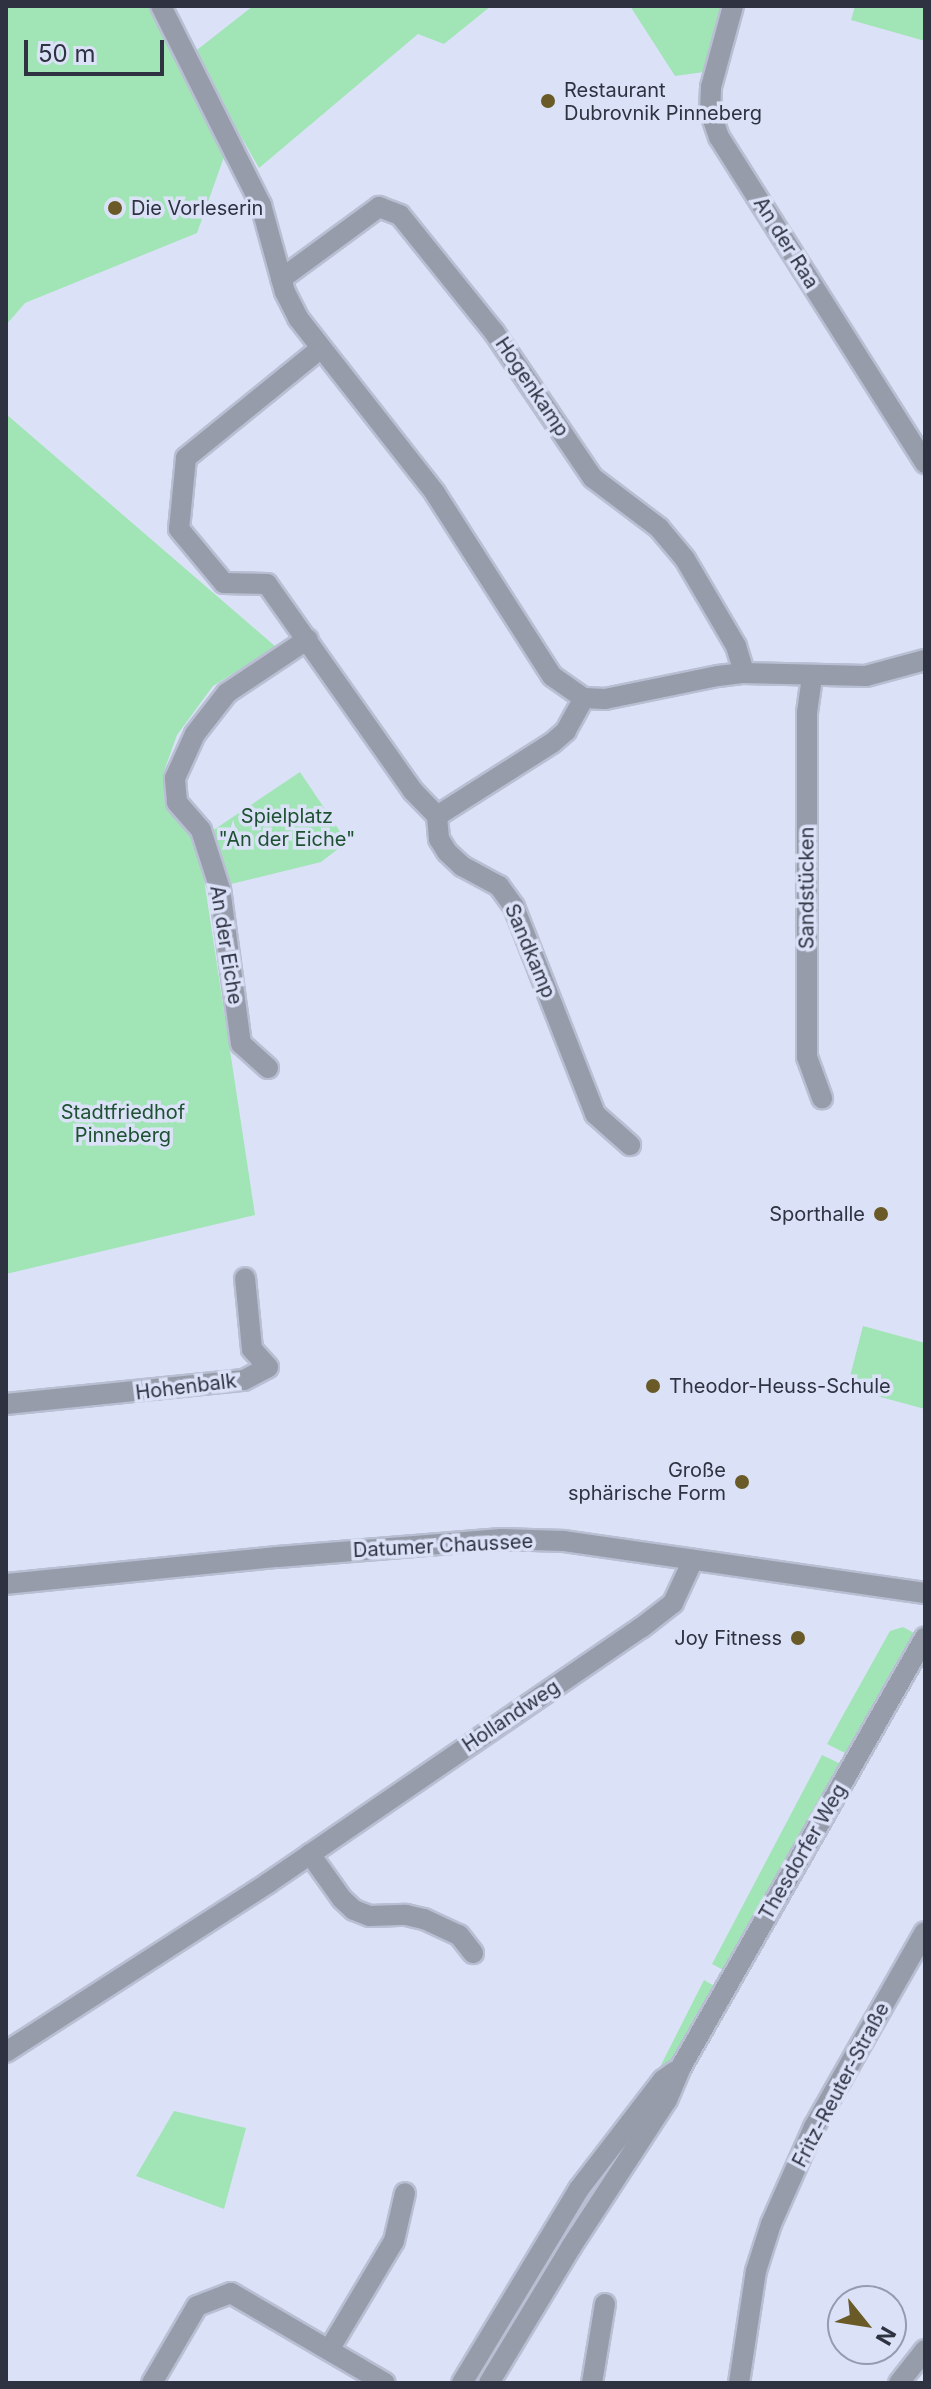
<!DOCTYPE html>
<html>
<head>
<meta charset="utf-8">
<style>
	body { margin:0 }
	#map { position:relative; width:931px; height:2389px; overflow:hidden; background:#dbe2f8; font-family:Inter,sans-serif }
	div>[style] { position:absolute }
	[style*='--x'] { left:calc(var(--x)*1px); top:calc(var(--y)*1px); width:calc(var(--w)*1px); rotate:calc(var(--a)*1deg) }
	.green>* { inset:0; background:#a1e4b5; transform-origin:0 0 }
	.roads { filter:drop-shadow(2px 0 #b9bfd3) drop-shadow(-2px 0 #b9bfd3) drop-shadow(0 2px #b9bfd3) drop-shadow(0 -2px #b9bfd3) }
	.minor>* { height:20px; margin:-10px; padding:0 10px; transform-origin:10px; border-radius:10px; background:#979cab }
	.dots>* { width:22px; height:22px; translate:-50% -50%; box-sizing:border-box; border:4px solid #dbe2f8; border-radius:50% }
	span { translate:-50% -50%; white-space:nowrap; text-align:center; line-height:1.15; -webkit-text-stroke:7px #dbe2f8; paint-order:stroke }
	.poi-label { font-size:20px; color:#2f3241 }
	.left { translate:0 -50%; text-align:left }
	.right { translate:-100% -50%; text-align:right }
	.street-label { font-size:20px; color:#2f3241 }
	.park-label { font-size:20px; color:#1e5131 }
	.frame { position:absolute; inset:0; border:8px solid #2f3241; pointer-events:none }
	.north { position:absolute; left:827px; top:2285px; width:80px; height:80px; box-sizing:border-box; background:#dbe2f8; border:2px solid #969caf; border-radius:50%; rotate:120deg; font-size:22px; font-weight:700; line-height:32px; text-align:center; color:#2f3241 }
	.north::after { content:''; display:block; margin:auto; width:28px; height:36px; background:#695a27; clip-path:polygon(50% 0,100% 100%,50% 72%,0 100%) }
	.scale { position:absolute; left:24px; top:40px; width:140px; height:36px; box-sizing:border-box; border:4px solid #2f3241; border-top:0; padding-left:10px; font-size:24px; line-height:28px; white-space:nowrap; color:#2f3241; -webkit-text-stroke:6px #dbe2f8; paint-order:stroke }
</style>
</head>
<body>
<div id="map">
	<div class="green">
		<i style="clip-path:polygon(6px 6px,150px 6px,225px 154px,197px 233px,25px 303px,6px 325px)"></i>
		<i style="clip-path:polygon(253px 6px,491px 6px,444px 44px,418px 34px,259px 168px,193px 53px)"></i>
		<i style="clip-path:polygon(630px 6px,721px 6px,704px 72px,675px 76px)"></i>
		<i style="clip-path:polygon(855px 6px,925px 6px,925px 41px,851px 20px)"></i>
		<i style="clip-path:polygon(6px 414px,276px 647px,213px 686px,177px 735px,163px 774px,165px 807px,192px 837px,202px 866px,255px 1215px,6px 1274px)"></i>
		<i style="clip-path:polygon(300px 772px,347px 842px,321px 862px,231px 884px,212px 831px)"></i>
		<i style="clip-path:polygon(863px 1326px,925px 1343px,925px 1409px,847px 1388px)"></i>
		<i style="clip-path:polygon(903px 1627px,914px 1633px,893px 1680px,851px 1756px,827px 1744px,890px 1631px)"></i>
		<i style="clip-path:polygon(822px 1755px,845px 1766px,725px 1971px,712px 1964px)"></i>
		<i style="clip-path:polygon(704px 1980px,716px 1987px,663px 2072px,659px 2069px)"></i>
		<i style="clip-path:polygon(174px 2111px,246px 2128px,224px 2209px,136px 2176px)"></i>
		<i style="left:584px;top:2193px;width:8px;height:221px;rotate:30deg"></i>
	</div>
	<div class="roads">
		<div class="minor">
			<i style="--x:161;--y:6;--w:223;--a:63.3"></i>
			<i style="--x:261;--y:205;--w:90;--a:74.6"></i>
			<i style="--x:285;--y:292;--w:29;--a:63"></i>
			<i style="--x:298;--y:318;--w:222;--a:51.9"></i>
			<i style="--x:435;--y:493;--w:217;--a:57.4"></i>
			<i style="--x:552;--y:676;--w:39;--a:35"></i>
			<i style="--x:584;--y:698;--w:21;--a:3"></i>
			<i style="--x:605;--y:699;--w:115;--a:-11.5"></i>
			<i style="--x:718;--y:676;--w:26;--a:-7"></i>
			<i style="--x:744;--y:673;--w:122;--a:1.4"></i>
			<i style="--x:866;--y:676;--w:61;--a:-15.2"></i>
			<i style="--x:733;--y:6;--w:84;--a:105.2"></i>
			<i style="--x:711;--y:87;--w:24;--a:92"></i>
			<i style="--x:710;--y:111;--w:28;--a:71"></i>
			<i style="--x:719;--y:137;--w:386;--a:57.7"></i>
			<i style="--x:281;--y:279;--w:122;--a:-36.3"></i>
			<i style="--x:379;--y:207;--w:22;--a:21"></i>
			<i style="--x:400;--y:215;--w:150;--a:51.2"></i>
			<i style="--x:494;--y:332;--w:176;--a:55.9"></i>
			<i style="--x:593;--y:478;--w:83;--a:37.1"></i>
			<i style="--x:659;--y:528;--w:40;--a:50"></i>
			<i style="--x:685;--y:559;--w:101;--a:59.6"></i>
			<i style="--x:736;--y:646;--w:28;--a:73"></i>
			<i style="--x:320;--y:349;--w:173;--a:140.9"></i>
			<i style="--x:186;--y:458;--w:71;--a:95.6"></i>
			<i style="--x:179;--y:529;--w:70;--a:50.2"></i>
			<i style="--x:224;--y:583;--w:43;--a:1.3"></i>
			<i style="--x:267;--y:584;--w:253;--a:54.8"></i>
			<i style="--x:413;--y:791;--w:35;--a:46"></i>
			<i style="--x:812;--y:677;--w:36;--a:98"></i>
			<i style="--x:807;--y:713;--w:344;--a:90"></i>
			<i style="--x:807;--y:1057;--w:44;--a:69.9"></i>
			<i style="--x:584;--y:698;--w:38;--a:119"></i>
			<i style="--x:566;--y:731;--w:18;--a:139"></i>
			<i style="--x:552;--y:743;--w:136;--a:147.6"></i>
			<i style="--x:437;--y:816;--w:23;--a:85"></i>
			<i style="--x:439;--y:839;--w:15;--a:58"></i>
			<i style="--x:447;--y:852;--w:21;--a:43"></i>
			<i style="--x:462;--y:866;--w:42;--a:28.4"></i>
			<i style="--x:499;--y:886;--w:26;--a:54"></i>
			<i style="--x:514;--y:907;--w:222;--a:68.6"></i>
			<i style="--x:595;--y:1114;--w:47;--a:41.5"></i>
			<i style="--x:268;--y:1068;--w:36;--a:-138"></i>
			<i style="--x:241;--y:1044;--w:156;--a:-97.7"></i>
			<i style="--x:220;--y:889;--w:62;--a:-107.9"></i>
			<i style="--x:201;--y:830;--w:37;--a:-131"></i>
			<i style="--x:177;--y:802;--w:24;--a:-95"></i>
			<i style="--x:175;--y:778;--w:48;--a:-65.6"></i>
			<i style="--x:195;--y:734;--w:52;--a:-52"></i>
			<i style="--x:227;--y:693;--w:97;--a:-33.7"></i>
			<i style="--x:6;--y:1404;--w:239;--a:-5.8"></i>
			<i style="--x:244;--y:1380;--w:27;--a:-28"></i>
			<i style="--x:268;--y:1367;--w:24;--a:-132"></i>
			<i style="--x:252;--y:1349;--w:71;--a:-95.6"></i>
			<i style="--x:6;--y:1584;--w:273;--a:-5.7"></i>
			<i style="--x:278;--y:1557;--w:224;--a:-4.6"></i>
			<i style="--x:501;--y:1539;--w:63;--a:1.8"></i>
			<i style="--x:564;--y:1541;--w:365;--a:8.2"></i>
			<i style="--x:310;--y:1854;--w:55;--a:54.6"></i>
			<i style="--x:342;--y:1899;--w:16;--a:43"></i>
			<i style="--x:354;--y:1910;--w:17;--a:21"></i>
			<i style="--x:370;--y:1916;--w:36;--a:-2"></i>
			<i style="--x:406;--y:1915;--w:18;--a:13"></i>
			<i style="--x:424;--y:1919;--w:38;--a:25"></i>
			<i style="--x:459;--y:1935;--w:23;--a:52"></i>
			<i style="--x:6;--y:2052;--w:312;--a:-32.8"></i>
			<i style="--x:268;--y:1883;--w:452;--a:-34.4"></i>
			<i style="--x:641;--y:1628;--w:41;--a:-38"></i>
			<i style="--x:673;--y:1603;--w:45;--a:-65.1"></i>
			<i style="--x:329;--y:2350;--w:127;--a:-59.2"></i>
			<i style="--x:394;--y:2241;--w:49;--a:-77.1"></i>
			<i style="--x:152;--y:2383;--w:89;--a:-59.7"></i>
			<i style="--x:197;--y:2306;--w:36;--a:-21"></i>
			<i style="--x:231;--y:2293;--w:178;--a:30.3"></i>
			<i style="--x:462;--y:2383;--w:227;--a:-58.9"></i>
			<i style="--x:579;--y:2189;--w:138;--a:-52.4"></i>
			<i style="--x:663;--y:2080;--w:14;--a:-36"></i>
			<i style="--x:489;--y:2383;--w:159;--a:-58.9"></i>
			<i style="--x:571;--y:2247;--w:176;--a:-56.9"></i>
			<i style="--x:667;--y:2100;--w:36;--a:-67"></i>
			<i style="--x:681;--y:2067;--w:494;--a:-60.4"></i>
			<i style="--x:592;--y:2383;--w:80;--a:-80.7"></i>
			<i style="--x:739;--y:2383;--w:113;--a:-81.4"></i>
			<i style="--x:756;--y:2271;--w:49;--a:-72.3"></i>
			<i style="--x:771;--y:2224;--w:106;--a:-66.1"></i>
			<i style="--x:814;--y:2127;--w:224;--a:-60.4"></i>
			<i style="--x:899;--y:2383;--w:42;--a:-51.8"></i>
		</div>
	</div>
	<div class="dots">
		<i style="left:548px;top:101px;background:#695a27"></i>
		<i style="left:115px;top:208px;background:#695a27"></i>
		<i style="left:881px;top:1214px;background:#695a27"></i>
		<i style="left:653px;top:1386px;background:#695a27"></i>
		<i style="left:742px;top:1482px;background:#695a27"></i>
		<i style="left:798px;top:1638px;background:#695a27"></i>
	</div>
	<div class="poi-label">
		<span class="left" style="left:564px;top:102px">Restaurant<br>Dubrovnik Pinneberg</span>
		<span class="left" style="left:131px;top:208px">Die Vorleserin</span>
		<span class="right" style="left:865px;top:1214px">Sporthalle</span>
		<span class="left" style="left:669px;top:1386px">Theodor-Heuss-Schule</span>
		<span class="right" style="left:726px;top:1482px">Große<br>sphärische Form</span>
		<span class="right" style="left:782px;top:1638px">Joy Fitness</span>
	</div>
	<div class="street-label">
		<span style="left:786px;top:243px;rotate:58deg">An der Raa</span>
		<span style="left:532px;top:387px;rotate:56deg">Hogenkamp</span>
		<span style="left:807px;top:888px;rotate:-90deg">Sandstücken</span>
		<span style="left:226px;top:945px;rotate:81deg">An der Eiche</span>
		<span style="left:530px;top:951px;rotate:67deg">Sandkamp</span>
		<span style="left:186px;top:1387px;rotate:-7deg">Hohenbalk</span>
		<span style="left:443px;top:1546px;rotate:-3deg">Datumer Chaussee</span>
		<span style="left:511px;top:1716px;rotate:-34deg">Hollandweg</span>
		<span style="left:803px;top:1852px;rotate:-60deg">Thesdorfer Weg</span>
		<span style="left:841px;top:2085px;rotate:-62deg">Fritz-Reuter-Straße</span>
	</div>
	<div class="park-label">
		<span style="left:287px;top:828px">Spielplatz<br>"An der Eiche"</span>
		<span style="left:123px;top:1124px">Stadtfriedhof<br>Pinneberg</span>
	</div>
	<div class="frame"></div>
	<div class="north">N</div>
	<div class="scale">50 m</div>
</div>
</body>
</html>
